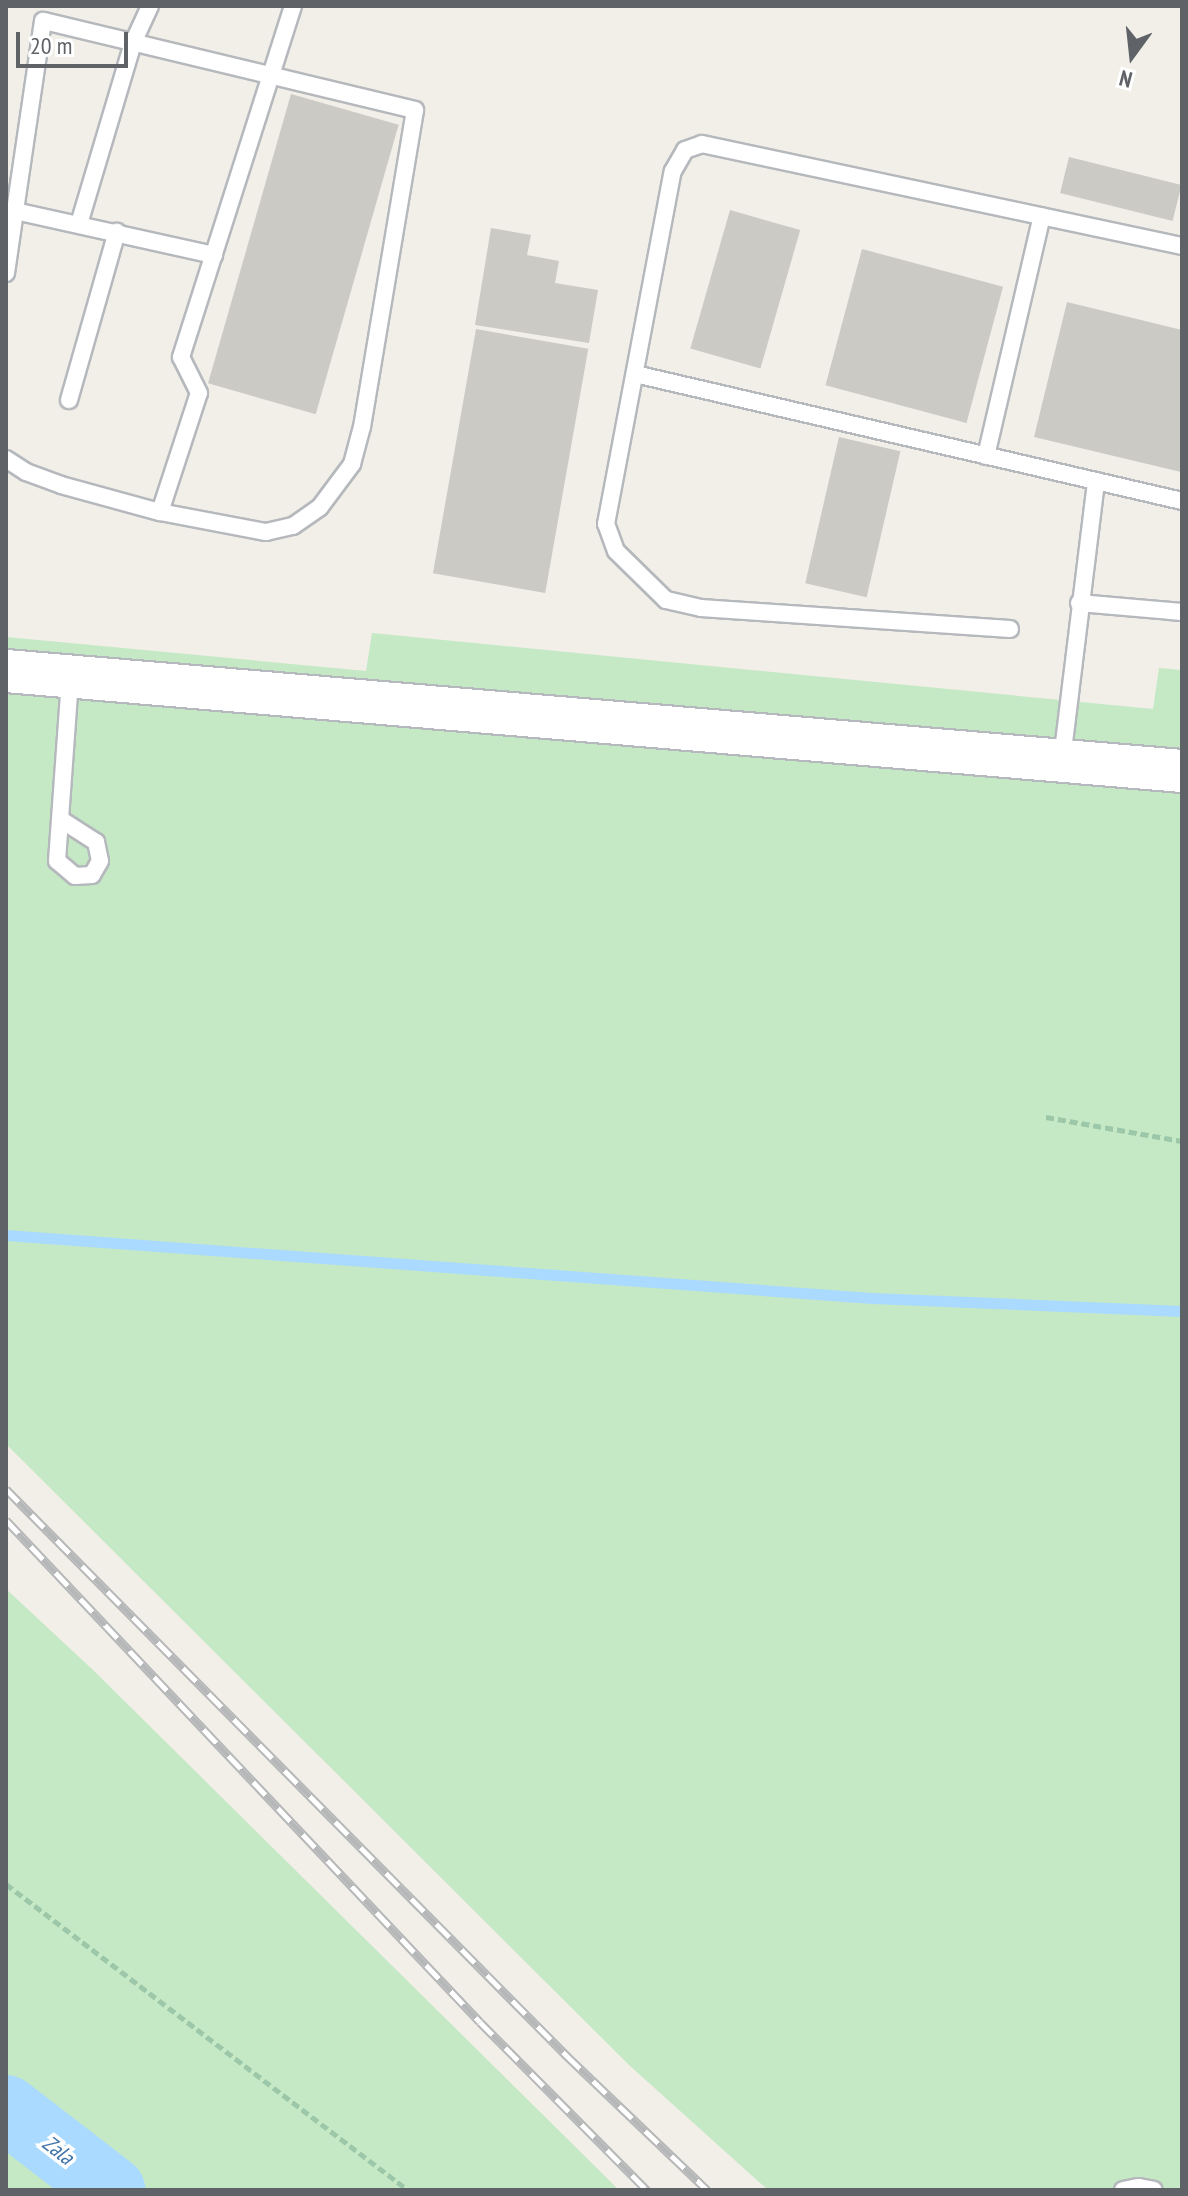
<!DOCTYPE html>
<html>
<head>
<meta charset="utf-8">
<style>
	body { margin:0 }
	#map { position:relative; width:1188px; height:2196px; overflow:hidden; background:#f1efe8; font-family:"PT Sans Narrow",sans-serif }
	div>[style] { position:absolute }
	[style*='--x'] { left:calc(var(--x)*1px); top:calc(var(--y)*1px); width:calc(var(--w)*1px); rotate:calc(var(--a)*1deg) }
	.green>* { inset:0; background:#c5e8c5 }
	.stream>* { height:11px; margin:-5.5px; padding:0 5.5px; transform-origin:5.5px; border-radius:5.5px; background:#aadaff }
	.river>* { height:68px; margin:-34px; padding:0 34px; transform-origin:34px; border-radius:34px; background:#aadaff }
	.building>* { inset:0; background:#cccac5; transform-origin:0 0 }
	.path>* { height:5px; margin-top:-2.5px; transform-origin:0; background:repeating-linear-gradient(90deg,#9cc7a9 0 8px,transparent 0 12px) }
	.roads { filter:drop-shadow(2px 0 #b5b8bc) drop-shadow(-2px 0 #b5b8bc) drop-shadow(0 2px #b5b8bc) drop-shadow(0 -2px #b5b8bc) }
	.service>* { height:16px; margin:-8px; padding:0 8px; transform-origin:8px; border-radius:8px; background:#fff }
	.tertiary>* { height:42px; margin:-21px; padding:0 21px; transform-origin:21px; border-radius:21px; background:#fff }
	.rail>* { height:9px; margin-top:-4.5px; transform-origin:0; background:repeating-linear-gradient(90deg,#fff 0 18px,#b6b7b8 0 36px); box-sizing:border-box; border-block:2px solid #b6b7b8 }
	span { translate:-50% -50%; white-space:nowrap; text-align:center; line-height:1.15; -webkit-text-stroke:7px #fff; paint-order:stroke }
	.water-label { font-size:22px; color:#4174aa; font-style:italic }
	.frame { position:absolute; inset:0; border:8px solid #5f6368; pointer-events:none }
	.north { position:absolute; left:1092px; top:16px; width:80px; height:80px; -webkit-text-stroke:6px #fff; paint-order:stroke; rotate:195deg; font-size:22px; font-weight:700; line-height:32px; text-align:center; color:#5f6368 }
	.north::after { content:''; display:block; margin:auto; width:28px; height:36px; background:#5f6368; clip-path:polygon(50% 0,100% 100%,50% 72%,0 100%) }
	.scale { position:absolute; left:16px; top:32px; width:112px; height:36px; box-sizing:border-box; border:4px solid #5f6368; border-top:0; padding-left:10px; font-size:24px; line-height:28px; white-space:nowrap; color:#5f6368; -webkit-text-stroke:6px #fff; paint-order:stroke }
</style>
</head>
<body>
<div id="map">
	<div class="green">
		<i style="clip-path:polygon(372px 633px,1153px 709px,1159px 668px,1182px 670px,1182px 2190px,768px 2190px,629px 2065px,6px 1444px,6px 637px,366px 671px)"></i>
		<i style="clip-path:polygon(6px 1589px,93px 1670px,619px 2190px,6px 2190px)"></i>
	</div>
	<div class="stream">
		<i style="--x:6;--y:1235;--w:868;--a:4.16"></i>
		<i style="--x:872;--y:1298;--w:310;--a:2.4"></i>
	</div>
	<div class="river">
		<i style="--x:6;--y:2109;--w:133;--a:37.6"></i>
	</div>
	<div class="building">
		<i style="left:291px;top:94px;width:112px;height:301px;rotate:16deg"></i>
		<i style="left:1069px;top:157px;width:116px;height:37px;rotate:14deg"></i>
		<i style="left:730px;top:210px;width:73px;height:144px;rotate:16deg"></i>
		<i style="clip-path:polygon(491px 228px,531px 235px,527px 255px,559px 261px,555px 283px,598px 290px,589px 343px,475px 325px)"></i>
		<i style="left:862px;top:249px;width:146px;height:141px;rotate:15deg"></i>
		<i style="clip-path:polygon(1067px 302px,1182px 330px,1181px 472px,1034px 437px)"></i>
		<i style="left:476px;top:329px;width:114px;height:248px;rotate:10deg"></i>
		<i style="left:839px;top:437px;width:63px;height:150px;rotate:13deg"></i>
	</div>
	<div class="path">
		<i style="--x:1046;--y:1117;--w:138;--a:10"></i>
		<i style="--x:6;--y:1884;--w:505;--a:37.28"></i>
	</div>
	<div class="roads">
		<div class="service">
			<i style="--x:79;--y:224;--w:189;--a:-73.4"></i>
			<i style="--x:133;--y:43;--w:41;--a:-65.3"></i>
			<i style="--x:6;--y:273;--w:63;--a:-81.7"></i>
			<i style="--x:15;--y:211;--w:204;--a:12.5"></i>
			<i style="--x:635;--y:374;--w:562;--a:13.07"></i>
			<i style="--x:69;--y:400;--w:175;--a:-74.1"></i>
			<i style="--x:986;--y:456;--w:246;--a:-76.9"></i>
			<i style="--x:6;--y:459;--w:24;--a:33"></i>
			<i style="--x:26;--y:472;--w:37;--a:20"></i>
			<i style="--x:61;--y:485;--w:103;--a:15.3"></i>
			<i style="--x:160;--y:512;--w:108;--a:10.7"></i>
			<i style="--x:266;--y:532;--w:28;--a:-13"></i>
			<i style="--x:293;--y:526;--w:33;--a:-35"></i>
			<i style="--x:320;--y:507;--w:54;--a:-53.3"></i>
			<i style="--x:352;--y:464;--w:38;--a:-75"></i>
			<i style="--x:362;--y:427;--w:321;--a:-80.5"></i>
			<i style="--x:415;--y:110;--w:382;--a:-166.5"></i>
			<i style="--x:43;--y:21;--w:192;--a:98.4"></i>
			<i style="--x:160;--y:512;--w:125;--a:-71.9"></i>
			<i style="--x:199;--y:393;--w:40;--a:-116.6"></i>
			<i style="--x:181;--y:357;--w:368;--a:-72.3"></i>
			<i style="--x:1079;--y:603;--w:103;--a:5"></i>
			<i style="--x:1010;--y:629;--w:310;--a:-176.1"></i>
			<i style="--x:701;--y:608;--w:36;--a:-167"></i>
			<i style="--x:666;--y:600;--w:70;--a:-135.6"></i>
			<i style="--x:616;--y:551;--w:29;--a:-110"></i>
			<i style="--x:606;--y:524;--w:359;--a:-79.3"></i>
			<i style="--x:673;--y:171;--w:24;--a:-60"></i>
			<i style="--x:685;--y:150;--w:18;--a:-19"></i>
			<i style="--x:702;--y:144;--w:491;--a:12"></i>
			<i style="--x:1062;--y:759;--w:280;--a:-83"></i>
			<i style="--x:60;--y:819;--w:43;--a:32.6"></i>
			<i style="--x:96;--y:842;--w:19;--a:78"></i>
			<i style="--x:100;--y:861;--w:16;--a:120"></i>
			<i style="--x:92;--y:875;--w:17;--a:177"></i>
			<i style="--x:75;--y:876;--w:23;--a:-140"></i>
			<i style="--x:57;--y:861;--w:183;--a:-85.9"></i>
			<i style="--x:1123;--y:2190;--w:16;--a:-11"></i>
			<i style="--x:1139;--y:2187;--w:15;--a:11"></i>
		</div>
		<div class="tertiary">
			<i style="--x:6;--y:671;--w:1180;--a:4.86"></i>
		</div>
	</div>
	<div class="rail">
		<i style="--x:6;--y:1489;--w:798;--a:45.3"></i>
		<i style="--x:567;--y:2056;--w:194;--a:43.7"></i>
		<i style="--x:6;--y:1520;--w:690;--a:46.64"></i>
		<i style="--x:480;--y:2022;--w:237;--a:45.2"></i>
	</div>
	<div class="water-label">
		<span style="left:58px;top:2150px;rotate:38deg">Zala</span>
	</div>
	<div class="frame"></div>
	<div class="north">N</div>
	<div class="scale">20 m</div>
</div>
</body>
</html>
